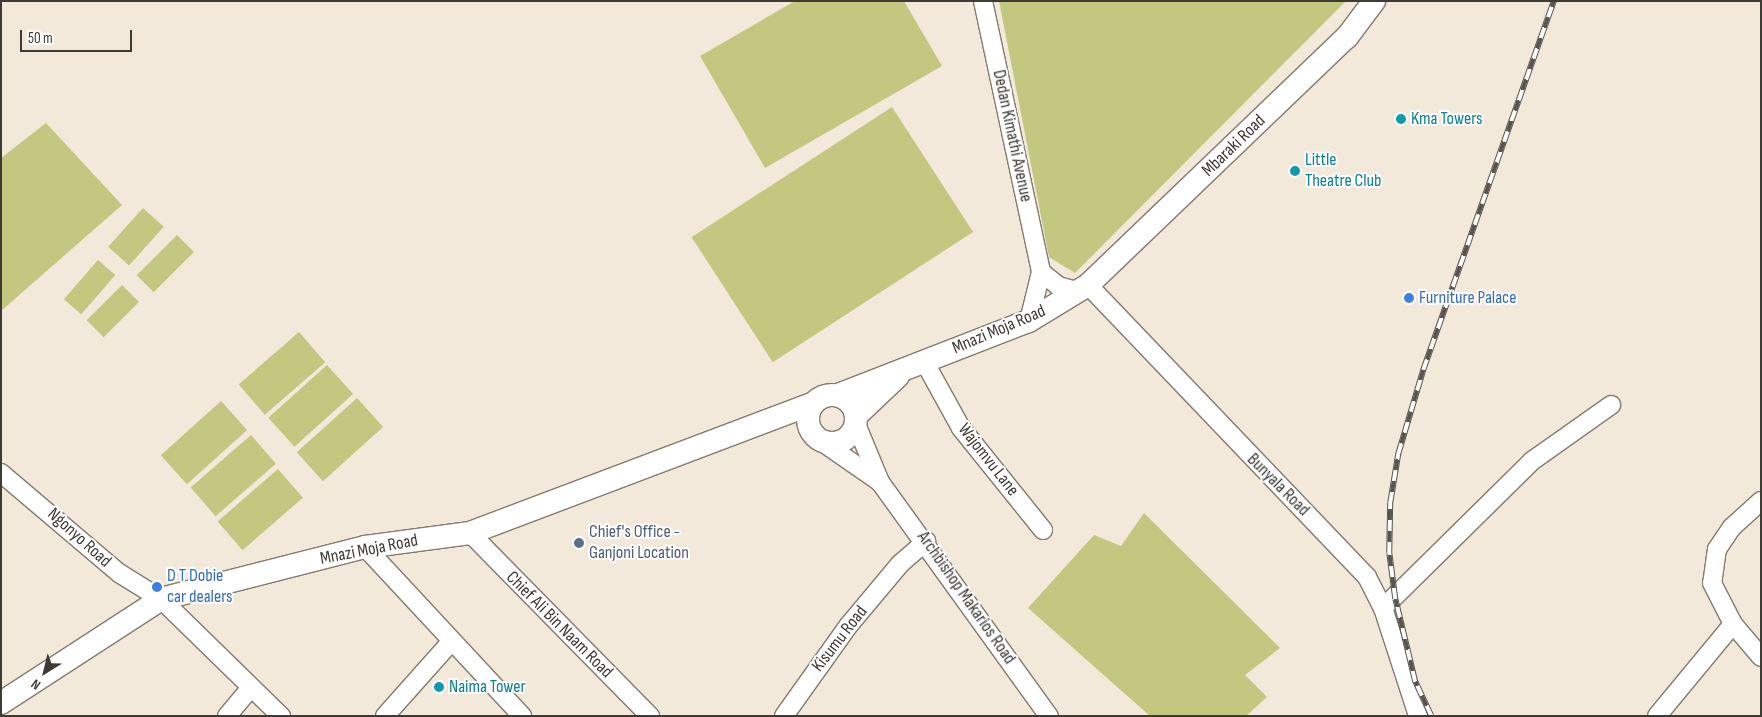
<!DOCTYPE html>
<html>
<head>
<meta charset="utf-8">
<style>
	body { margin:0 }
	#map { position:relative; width:1762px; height:717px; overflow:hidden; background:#f2e9db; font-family:"Sofia Sans Condensed",sans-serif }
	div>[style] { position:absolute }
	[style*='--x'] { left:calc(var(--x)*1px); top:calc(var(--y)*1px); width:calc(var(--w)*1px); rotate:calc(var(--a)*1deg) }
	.green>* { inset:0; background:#c4c780; transform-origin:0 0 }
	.roads { filter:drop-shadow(1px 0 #827b6e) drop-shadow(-1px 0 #827b6e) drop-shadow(0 1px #827b6e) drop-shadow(0 -1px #827b6e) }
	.minor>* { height:18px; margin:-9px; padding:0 9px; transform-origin:9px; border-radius:9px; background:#fff }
	.major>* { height:22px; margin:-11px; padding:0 11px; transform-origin:11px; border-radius:11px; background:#fff }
	.major>.ring { margin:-11px; padding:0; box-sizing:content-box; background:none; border:22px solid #fff; border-radius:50% }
	.rail>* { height:5.5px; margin-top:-2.75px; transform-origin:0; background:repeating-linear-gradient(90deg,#fff 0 11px,#59554e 0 22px); box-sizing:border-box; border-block:1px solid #59554e }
	.dots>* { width:14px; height:14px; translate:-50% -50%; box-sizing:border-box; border:2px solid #fff; border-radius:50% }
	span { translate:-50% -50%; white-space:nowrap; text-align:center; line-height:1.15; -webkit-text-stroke:4px #fff; paint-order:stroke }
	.culture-label { font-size:18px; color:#0d838f }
	.left { translate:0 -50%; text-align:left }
	.street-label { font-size:18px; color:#3e3b35 }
	.shop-label { font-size:18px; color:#366cbe }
	.service-label { font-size:18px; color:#4e5e75 }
	.frame { position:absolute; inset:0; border:2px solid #3e3b35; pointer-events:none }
	.north { position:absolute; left:20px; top:647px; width:50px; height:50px; -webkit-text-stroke:4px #fff; paint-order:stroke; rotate:216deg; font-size:14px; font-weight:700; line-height:20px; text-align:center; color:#3e3b35 }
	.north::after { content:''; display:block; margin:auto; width:18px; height:22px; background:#3e3b35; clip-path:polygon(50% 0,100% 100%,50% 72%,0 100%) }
	.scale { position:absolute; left:20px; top:30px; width:112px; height:22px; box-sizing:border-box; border:2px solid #3e3b35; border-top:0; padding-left:6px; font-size:15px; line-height:18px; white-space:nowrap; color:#3e3b35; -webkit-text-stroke:4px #fff; paint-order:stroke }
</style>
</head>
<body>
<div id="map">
	<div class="green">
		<i style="clip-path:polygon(795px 1px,904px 1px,942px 66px,765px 168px,700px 56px)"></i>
		<i style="clip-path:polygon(999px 1px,1346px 1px,1075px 273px,1049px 257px)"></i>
		<i style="left:892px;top:107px;width:149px;height:239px;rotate:57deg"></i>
		<i style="clip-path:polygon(46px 123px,122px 205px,1px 311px,1px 158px)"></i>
		<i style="left:143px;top:208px;width:28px;height:52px;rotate:42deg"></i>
		<i style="left:177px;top:235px;width:24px;height:57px;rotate:45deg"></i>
		<i style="left:98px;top:260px;width:23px;height:52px;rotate:41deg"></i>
		<i style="left:122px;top:285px;width:24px;height:50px;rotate:45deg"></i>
		<i style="left:299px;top:332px;width:40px;height:80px;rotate:49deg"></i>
		<i style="left:327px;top:365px;width:39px;height:79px;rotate:48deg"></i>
		<i style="left:357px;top:398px;width:39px;height:81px;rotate:48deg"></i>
		<i style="left:221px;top:401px;width:39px;height:81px;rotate:48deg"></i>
		<i style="left:251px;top:435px;width:38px;height:80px;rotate:49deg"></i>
		<i style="left:278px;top:469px;width:38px;height:80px;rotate:49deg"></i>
		<i style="clip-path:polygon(1144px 513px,1280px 648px,1245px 675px,1267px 697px,1246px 716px,1150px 716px,1028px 608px,1094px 535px,1121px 546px)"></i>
	</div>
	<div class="roads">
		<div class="minor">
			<i style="--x:983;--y:1;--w:277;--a:77.9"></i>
			<i style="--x:1041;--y:272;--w:50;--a:103.8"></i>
			<i style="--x:1041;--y:272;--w:22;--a:39"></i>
			<i style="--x:1058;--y:286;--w:20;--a:15"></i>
			<i style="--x:1088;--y:285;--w:404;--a:46.3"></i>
			<i style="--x:1367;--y:577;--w:35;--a:63"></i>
			<i style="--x:1383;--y:608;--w:114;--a:72"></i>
			<i style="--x:924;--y:361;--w:77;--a:61.1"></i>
			<i style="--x:961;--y:428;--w:131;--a:51.2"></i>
			<i style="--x:856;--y:424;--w:63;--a:67.5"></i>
			<i style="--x:821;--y:441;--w:72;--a:34.8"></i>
			<i style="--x:880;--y:482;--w:289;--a:54.2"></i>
			<i style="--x:1;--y:473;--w:155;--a:40.3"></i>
			<i style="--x:119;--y:573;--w:49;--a:31.8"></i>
			<i style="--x:161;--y:599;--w:168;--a:44.3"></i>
			<i style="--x:1761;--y:501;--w:39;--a:138"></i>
			<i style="--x:1732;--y:527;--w:27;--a:124"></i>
			<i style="--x:1717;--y:549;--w:34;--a:98"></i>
			<i style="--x:1712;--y:583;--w:46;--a:62.9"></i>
			<i style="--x:1733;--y:624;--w:43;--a:49.7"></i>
			<i style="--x:470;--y:533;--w:257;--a:45.5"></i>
			<i style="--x:365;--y:547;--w:231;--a:47.1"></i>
			<i style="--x:1383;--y:608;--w:209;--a:-44.6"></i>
			<i style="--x:1532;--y:461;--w:97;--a:-35.3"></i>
			<i style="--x:227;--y:716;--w:35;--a:-50"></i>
			<i style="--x:385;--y:716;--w:99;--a:-48.3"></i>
			<i style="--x:784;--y:716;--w:112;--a:-54.5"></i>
			<i style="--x:849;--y:625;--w:80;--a:-50.1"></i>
			<i style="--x:900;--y:564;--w:35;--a:-41"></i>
			<i style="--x:1657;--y:716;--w:119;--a:-50.4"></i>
		</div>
		<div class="major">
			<i class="ring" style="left:808px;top:395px;width:26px;height:26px"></i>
			<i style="--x:838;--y:395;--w:205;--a:-21.2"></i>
			<i style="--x:1029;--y:321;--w:69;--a:-31.4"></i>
			<i style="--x:1088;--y:285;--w:359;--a:-43.8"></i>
			<i style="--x:1347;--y:37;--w:45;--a:-53.1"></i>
			<i style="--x:857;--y:415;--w:57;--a:-43.6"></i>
			<i style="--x:1;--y:703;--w:191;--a:-33"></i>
			<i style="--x:161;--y:599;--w:211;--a:-14.3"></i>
			<i style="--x:365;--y:547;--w:106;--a:-7.6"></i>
			<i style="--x:470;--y:533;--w:366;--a:-20.7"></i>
		</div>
	</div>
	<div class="rail">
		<i style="--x:1431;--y:716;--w:38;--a:-115"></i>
		<i style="--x:1415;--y:682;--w:85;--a:-103.5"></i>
		<i style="--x:1395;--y:599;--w:46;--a:-97.4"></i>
		<i style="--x:1389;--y:553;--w:50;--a:-88.9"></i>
		<i style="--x:1390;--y:503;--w:50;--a:-80.7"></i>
		<i style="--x:1398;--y:454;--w:88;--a:-73.4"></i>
		<i style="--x:1423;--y:370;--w:392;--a:-70.5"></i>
	</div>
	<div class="dots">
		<i style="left:1401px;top:119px;background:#0f9aa8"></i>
		<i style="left:1295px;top:171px;background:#0f9aa8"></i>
		<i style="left:1409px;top:298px;background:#3f7fe0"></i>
		<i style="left:579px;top:543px;background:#5c6f8a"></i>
		<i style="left:157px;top:587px;background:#3f7fe0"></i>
		<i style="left:439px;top:687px;background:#0f9aa8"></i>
	</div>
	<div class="culture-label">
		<span class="left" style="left:1411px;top:119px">Kma Towers</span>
		<span class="left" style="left:1305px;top:171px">Little<br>Theatre Club</span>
		<span class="left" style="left:449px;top:687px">Naima Tower</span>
	</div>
	<div class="street-label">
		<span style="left:1012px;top:136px;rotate:78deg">Dedan Kimathi Avenue</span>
		<span style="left:1234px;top:146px;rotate:-44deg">Mbaraki Road</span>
		<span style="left:999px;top:330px;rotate:-23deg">Mnazi Moja Road</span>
		<span style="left:988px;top:460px;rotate:52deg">Wajomvu Lane</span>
		<span style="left:1278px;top:485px;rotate:45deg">Bunyala Road</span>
		<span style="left:79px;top:538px;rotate:42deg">Ngonyo Road</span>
		<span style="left:369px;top:550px;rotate:-11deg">Mnazi Moja Road</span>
		<span style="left:966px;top:598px;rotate:55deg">Archbishop Makarios Road</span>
		<span style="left:559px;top:625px;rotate:45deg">Chief Ali Bin Naam Road</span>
		<span style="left:840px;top:639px;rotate:-52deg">Kisumu Road</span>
	</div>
	<div class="shop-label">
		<span class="left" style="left:1419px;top:298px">Furniture Palace</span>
		<span class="left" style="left:167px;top:587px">D T Dobie<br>car dealers</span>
	</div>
	<div class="service-label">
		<span class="left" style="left:589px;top:543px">Chief's Office -<br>Ganjoni Location</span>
	</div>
	<div class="frame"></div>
	<div class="north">N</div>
	<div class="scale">50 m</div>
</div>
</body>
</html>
